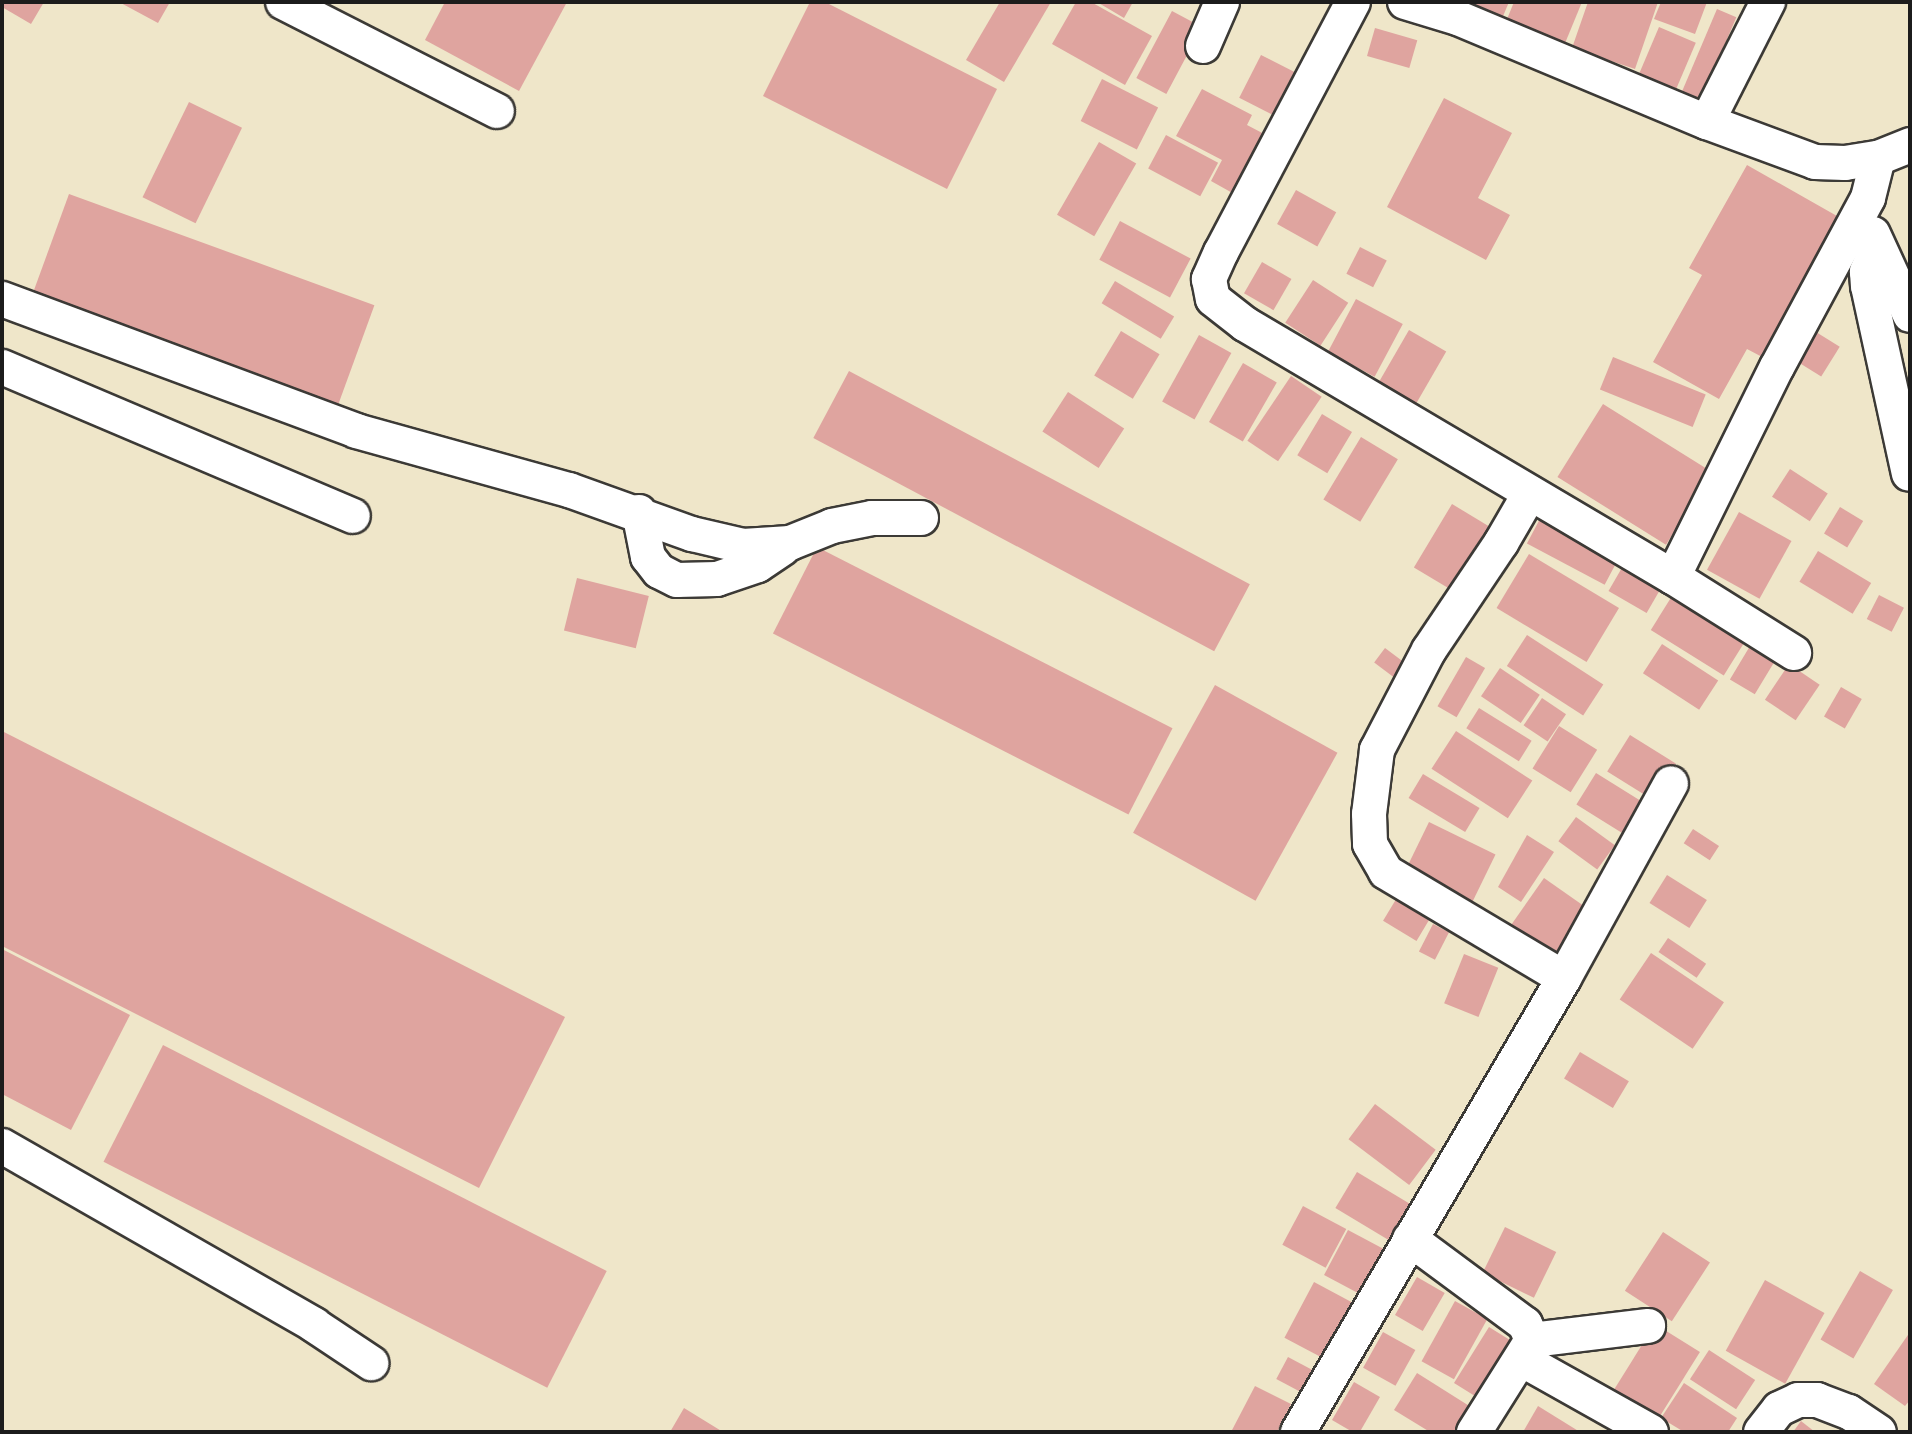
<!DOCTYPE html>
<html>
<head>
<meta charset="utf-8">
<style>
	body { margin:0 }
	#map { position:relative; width:1912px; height:1434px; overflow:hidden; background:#efe6c9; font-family:Pangolin,sans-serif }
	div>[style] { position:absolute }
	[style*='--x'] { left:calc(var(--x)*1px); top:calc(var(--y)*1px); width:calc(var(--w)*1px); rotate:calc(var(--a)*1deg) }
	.building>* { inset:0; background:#dfa49f; transform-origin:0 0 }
	.roads { filter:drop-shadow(2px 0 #3c3a36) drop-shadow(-2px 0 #3c3a36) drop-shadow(0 2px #3c3a36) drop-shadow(0 -2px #3c3a36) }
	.minor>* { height:34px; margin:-17px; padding:0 17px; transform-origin:17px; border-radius:17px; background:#fff }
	span { translate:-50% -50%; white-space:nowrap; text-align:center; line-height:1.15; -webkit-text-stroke:7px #fbf7ec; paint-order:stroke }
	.frame { position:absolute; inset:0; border:4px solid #1c1c1c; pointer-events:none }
</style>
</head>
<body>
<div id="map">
	<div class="building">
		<i style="clip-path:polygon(2px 2px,44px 2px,31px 24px,2px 7px)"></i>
		<i style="clip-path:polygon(119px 2px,170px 2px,158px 23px)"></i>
		<i style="clip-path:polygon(445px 2px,567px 2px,519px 91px,425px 40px)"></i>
		<i style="clip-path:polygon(810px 2px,825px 2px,997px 89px,947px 189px,763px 96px)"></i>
		<i style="clip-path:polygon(1000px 2px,1051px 2px,1004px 82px,966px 60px)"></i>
		<i style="clip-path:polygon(1076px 2px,1091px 2px,1152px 36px,1125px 85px,1052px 44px)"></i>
		<i style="clip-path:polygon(1097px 2px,1133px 2px,1124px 18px)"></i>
		<i style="clip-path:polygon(1470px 2px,1509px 2px,1498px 28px,1465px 13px)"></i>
		<i style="clip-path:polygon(1514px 2px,1582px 2px,1561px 53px,1503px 29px)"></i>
		<i style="clip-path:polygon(1588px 2px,1658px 2px,1635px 69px,1572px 48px)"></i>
		<i style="clip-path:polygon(1661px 2px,1707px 2px,1695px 34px,1654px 19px)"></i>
		<i style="left:1717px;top:9px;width:21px;height:98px;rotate:23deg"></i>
		<i style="left:1172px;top:11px;width:34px;height:76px;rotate:28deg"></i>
		<i style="left:1659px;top:27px;width:40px;height:59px;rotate:23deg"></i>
		<i style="left:1375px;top:28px;width:44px;height:29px;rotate:16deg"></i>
		<i style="left:1261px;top:55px;width:42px;height:48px;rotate:27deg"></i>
		<i style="left:1102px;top:79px;width:63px;height:47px;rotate:27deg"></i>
		<i style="clip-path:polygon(1202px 89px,1252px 115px,1247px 125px,1268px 136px,1236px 195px,1211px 181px,1222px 160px,1176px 136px)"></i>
		<i style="clip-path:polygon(1444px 98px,1512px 133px,1478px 198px,1510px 215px,1486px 260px,1387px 207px)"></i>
		<i style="left:189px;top:102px;width:59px;height:106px;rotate:26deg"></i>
		<i style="left:1166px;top:135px;width:59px;height:38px;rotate:28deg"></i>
		<i style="left:1099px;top:142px;width:43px;height:84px;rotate:30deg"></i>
		<i style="clip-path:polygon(1747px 165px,1844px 220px,1766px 359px,1747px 349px,1719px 399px,1653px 362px,1702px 275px,1689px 268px)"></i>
		<i style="left:1296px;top:190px;width:46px;height:39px;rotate:29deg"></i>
		<i style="left:69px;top:194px;width:325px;height:110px;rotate:20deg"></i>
		<i style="left:1120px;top:221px;width:80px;height:44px;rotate:28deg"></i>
		<i style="left:1360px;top:247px;width:30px;height:30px;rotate:27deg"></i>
		<i style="left:1262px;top:262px;width:34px;height:36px;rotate:30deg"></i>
		<i style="left:1313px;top:280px;width:42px;height:51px;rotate:33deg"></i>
		<i style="left:1115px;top:281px;width:69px;height:26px;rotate:31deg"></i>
		<i style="left:1356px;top:299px;width:53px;height:60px;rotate:28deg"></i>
		<i style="left:1409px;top:330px;width:43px;height:61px;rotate:30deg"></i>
		<i style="left:1121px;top:331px;width:45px;height:52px;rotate:31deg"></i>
		<i style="left:1816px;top:332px;width:28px;height:35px;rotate:32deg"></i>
		<i style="left:1199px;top:335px;width:37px;height:76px;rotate:29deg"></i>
		<i style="left:1613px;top:357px;width:100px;height:35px;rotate:22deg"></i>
		<i style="left:1243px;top:363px;width:39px;height:68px;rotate:30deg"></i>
		<i style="left:849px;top:371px;width:454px;height:76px;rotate:28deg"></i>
		<i style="left:1291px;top:376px;width:37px;height:78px;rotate:34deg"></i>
		<i style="left:1068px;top:392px;width:67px;height:47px;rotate:33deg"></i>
		<i style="left:1603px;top:404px;width:128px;height:86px;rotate:32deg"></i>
		<i style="left:1322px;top:414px;width:35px;height:48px;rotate:31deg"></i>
		<i style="left:1361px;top:437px;width:43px;height:73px;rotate:31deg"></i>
		<i style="left:1790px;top:469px;width:45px;height:33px;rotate:33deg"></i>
		<i style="left:1452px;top:504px;width:43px;height:74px;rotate:31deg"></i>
		<i style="left:1840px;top:507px;width:27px;height:31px;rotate:31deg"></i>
		<i style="left:1739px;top:512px;width:60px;height:66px;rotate:29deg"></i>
		<i style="left:1541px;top:517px;width:88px;height:30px;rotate:28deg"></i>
		<i style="left:817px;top:547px;width:399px;height:97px;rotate:27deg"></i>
		<i style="left:1818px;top:551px;width:62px;height:36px;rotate:31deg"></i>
		<i style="left:1529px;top:554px;width:105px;height:63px;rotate:31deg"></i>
		<i style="left:1627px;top:559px;width:44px;height:37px;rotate:30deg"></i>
		<i style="left:577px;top:578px;width:74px;height:54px;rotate:14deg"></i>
		<i style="left:1879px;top:595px;width:28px;height:27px;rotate:27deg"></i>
		<i style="left:1672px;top:596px;width:86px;height:40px;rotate:32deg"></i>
		<i style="left:1527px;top:635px;width:91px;height:37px;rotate:33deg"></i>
		<i style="left:1662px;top:644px;width:67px;height:35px;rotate:33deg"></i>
		<i style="left:1750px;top:646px;width:29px;height:39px;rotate:31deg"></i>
		<i style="left:1385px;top:648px;width:30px;height:18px;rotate:37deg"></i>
		<i style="left:1466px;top:657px;width:22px;height:57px;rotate:30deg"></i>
		<i style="left:1789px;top:664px;width:37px;height:43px;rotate:34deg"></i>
		<i style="left:1500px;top:668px;width:48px;height:34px;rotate:34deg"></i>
		<i style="left:1215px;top:685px;width:140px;height:169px;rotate:29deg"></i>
		<i style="left:1841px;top:687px;width:24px;height:34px;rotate:30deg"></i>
		<i style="left:1542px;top:698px;width:29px;height:33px;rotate:34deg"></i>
		<i style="left:1479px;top:708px;width:62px;height:24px;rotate:32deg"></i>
		<i style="left:1559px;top:726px;width:45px;height:50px;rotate:32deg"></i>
		<i style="clip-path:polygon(2px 731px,565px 1017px,479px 1188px,2px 946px)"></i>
		<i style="left:1456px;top:731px;width:91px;height:45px;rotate:33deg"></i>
		<i style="left:1630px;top:735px;width:54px;height:43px;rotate:32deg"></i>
		<i style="left:1596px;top:773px;width:62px;height:37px;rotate:32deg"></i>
		<i style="left:1423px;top:774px;width:66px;height:28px;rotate:31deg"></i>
		<i style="left:1576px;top:817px;width:48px;height:30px;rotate:36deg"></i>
		<i style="left:1429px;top:822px;width:74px;height:52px;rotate:26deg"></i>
		<i style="left:1693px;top:829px;width:31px;height:17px;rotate:33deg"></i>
		<i style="clip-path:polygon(1527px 835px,1554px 852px,1521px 902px,1498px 887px)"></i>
		<i style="left:1667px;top:875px;width:47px;height:33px;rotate:32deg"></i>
		<i style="left:1544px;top:878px;width:54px;height:62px;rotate:35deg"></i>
		<i style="left:1398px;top:896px;width:39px;height:29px;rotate:31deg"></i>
		<i style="left:1433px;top:924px;width:18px;height:31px;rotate:27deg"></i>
		<i style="left:1668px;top:938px;width:46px;height:17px;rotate:34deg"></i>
		<i style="clip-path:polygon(2px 949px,130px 1015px,71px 1130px,2px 1094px)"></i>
		<i style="left:1651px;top:953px;width:88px;height:56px;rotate:34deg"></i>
		<i style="left:1464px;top:954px;width:37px;height:53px;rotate:22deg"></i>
		<i style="left:163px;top:1045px;width:498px;height:131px;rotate:27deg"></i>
		<i style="left:1580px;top:1052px;width:57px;height:31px;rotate:31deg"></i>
		<i style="left:1375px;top:1104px;width:76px;height:44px;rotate:37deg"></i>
		<i style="left:1357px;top:1172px;width:64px;height:42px;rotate:31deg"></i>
		<i style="left:1303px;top:1206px;width:49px;height:44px;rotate:28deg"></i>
		<i style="left:1505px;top:1227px;width:57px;height:51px;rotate:26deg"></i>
		<i style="left:1348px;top:1230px;width:49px;height:51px;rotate:28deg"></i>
		<i style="left:1663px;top:1232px;width:56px;height:70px;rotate:33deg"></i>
		<i style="left:1860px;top:1271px;width:38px;height:79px;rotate:30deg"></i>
		<i style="left:1417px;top:1277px;width:32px;height:44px;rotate:30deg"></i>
		<i style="left:1765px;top:1280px;width:68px;height:81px;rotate:29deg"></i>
		<i style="left:1314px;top:1282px;width:45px;height:63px;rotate:28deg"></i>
		<i style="left:1455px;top:1301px;width:37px;height:69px;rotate:29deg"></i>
		<i style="left:1655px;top:1324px;width:53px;height:78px;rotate:32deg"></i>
		<i style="left:1489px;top:1327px;width:36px;height:66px;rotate:32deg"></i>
		<i style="left:1383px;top:1332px;width:37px;height:41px;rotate:29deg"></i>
		<i style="clip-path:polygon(1910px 1332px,1910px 1400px,1905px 1406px,1874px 1384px)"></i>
		<i style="left:1709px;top:1350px;width:55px;height:35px;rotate:33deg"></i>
		<i style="left:1288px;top:1357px;width:41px;height:25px;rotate:28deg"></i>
		<i style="clip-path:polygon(1417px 1373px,1482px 1414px,1471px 1432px,1430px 1432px,1394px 1410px)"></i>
		<i style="left:1354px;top:1382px;width:30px;height:44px;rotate:30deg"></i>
		<i style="clip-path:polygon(1684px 1383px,1737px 1418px,1728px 1432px,1684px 1432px,1661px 1418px)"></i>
		<i style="clip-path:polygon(1255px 1386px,1291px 1404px,1277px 1432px,1231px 1432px)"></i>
		<i style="clip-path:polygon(1538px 1406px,1580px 1432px,1523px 1432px)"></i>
		<i style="clip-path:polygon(684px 1408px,723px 1432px,670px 1432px)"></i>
		<i style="clip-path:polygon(1801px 1421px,1815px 1432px,1793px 1432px)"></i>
	</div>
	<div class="roads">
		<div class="minor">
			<i style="--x:283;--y:2;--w:240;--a:27"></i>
			<i style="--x:1353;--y:2;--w:283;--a:117.8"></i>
			<i style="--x:1221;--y:252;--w:30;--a:114"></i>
			<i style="--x:1209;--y:279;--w:20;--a:79"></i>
			<i style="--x:1213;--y:299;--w:41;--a:38"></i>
			<i style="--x:1245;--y:324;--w:497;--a:30.6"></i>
			<i style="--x:1673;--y:577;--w:143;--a:32.1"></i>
			<i style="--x:1405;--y:2;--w:55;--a:16.8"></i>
			<i style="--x:1458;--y:18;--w:270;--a:22.7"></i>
			<i style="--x:1707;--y:122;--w:115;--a:20.3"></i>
			<i style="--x:1815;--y:162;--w:30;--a:2"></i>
			<i style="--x:1845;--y:163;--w:33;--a:-9"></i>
			<i style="--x:1878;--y:158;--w:35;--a:-22"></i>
			<i style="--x:1203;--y:46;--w:48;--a:-66.6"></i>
			<i style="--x:1707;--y:122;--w:135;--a:-63.1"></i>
			<i style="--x:1873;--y:234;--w:89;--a:65.4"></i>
			<i style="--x:1877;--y:248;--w:26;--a:113"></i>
			<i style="--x:1867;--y:272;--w:14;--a:86"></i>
			<i style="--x:1868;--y:286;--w:192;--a:77.7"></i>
			<i style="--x:2;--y:299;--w:378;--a:20.4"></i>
			<i style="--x:356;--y:431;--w:221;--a:15.5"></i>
			<i style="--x:569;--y:490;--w:131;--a:19.7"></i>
			<i style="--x:692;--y:534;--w:52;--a:13.2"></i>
			<i style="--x:743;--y:546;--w:47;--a:-3.7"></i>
			<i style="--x:790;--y:543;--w:45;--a:-22"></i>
			<i style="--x:832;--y:526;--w:41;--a:-11.3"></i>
			<i style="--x:872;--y:518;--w:49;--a:0"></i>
			<i style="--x:2;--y:367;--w:381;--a:23"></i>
			<i style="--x:1530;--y:493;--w:58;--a:120.1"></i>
			<i style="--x:1501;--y:543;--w:129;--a:123.9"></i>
			<i style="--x:1429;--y:650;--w:113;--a:117.5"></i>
			<i style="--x:1377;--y:750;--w:64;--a:97.1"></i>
			<i style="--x:1369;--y:814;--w:30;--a:88"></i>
			<i style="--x:1370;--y:844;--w:32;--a:60"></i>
			<i style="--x:1386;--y:872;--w:207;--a:30.8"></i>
			<i style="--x:639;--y:512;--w:46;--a:78.7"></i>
			<i style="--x:648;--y:557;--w:18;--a:52"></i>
			<i style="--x:659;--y:571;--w:20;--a:27"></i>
			<i style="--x:677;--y:580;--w:40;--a:-1.4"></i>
			<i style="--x:717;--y:579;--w:43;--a:-18.9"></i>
			<i style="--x:758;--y:565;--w:30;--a:-34"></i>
			<i style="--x:1673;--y:577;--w:234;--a:-63.7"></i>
			<i style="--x:1777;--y:367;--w:192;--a:-61.7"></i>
			<i style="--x:1868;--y:198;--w:41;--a:-76"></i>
			<i style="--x:2;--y:1146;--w:360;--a:29.8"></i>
			<i style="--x:314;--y:1325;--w:69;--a:33.7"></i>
			<i style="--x:1410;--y:1239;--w:143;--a:36.5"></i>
			<i style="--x:1525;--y:1324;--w:17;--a:66"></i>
			<i style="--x:1532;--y:1340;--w:109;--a:122.2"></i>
			<i style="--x:1532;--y:1340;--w:117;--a:-6.9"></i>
			<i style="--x:1521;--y:1359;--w:149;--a:29.3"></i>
			<i style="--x:1298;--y:1432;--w:526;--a:-59.63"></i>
			<i style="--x:1564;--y:978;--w:222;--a:-61.2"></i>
			<i style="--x:1761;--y:1432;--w:29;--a:-52"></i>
			<i style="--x:1779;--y:1409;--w:21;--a:-25"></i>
			<i style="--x:1798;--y:1400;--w:19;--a:0"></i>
			<i style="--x:1817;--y:1400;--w:34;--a:21"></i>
			<i style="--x:1849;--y:1412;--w:36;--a:34"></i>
		</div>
	</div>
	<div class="frame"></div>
</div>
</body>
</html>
